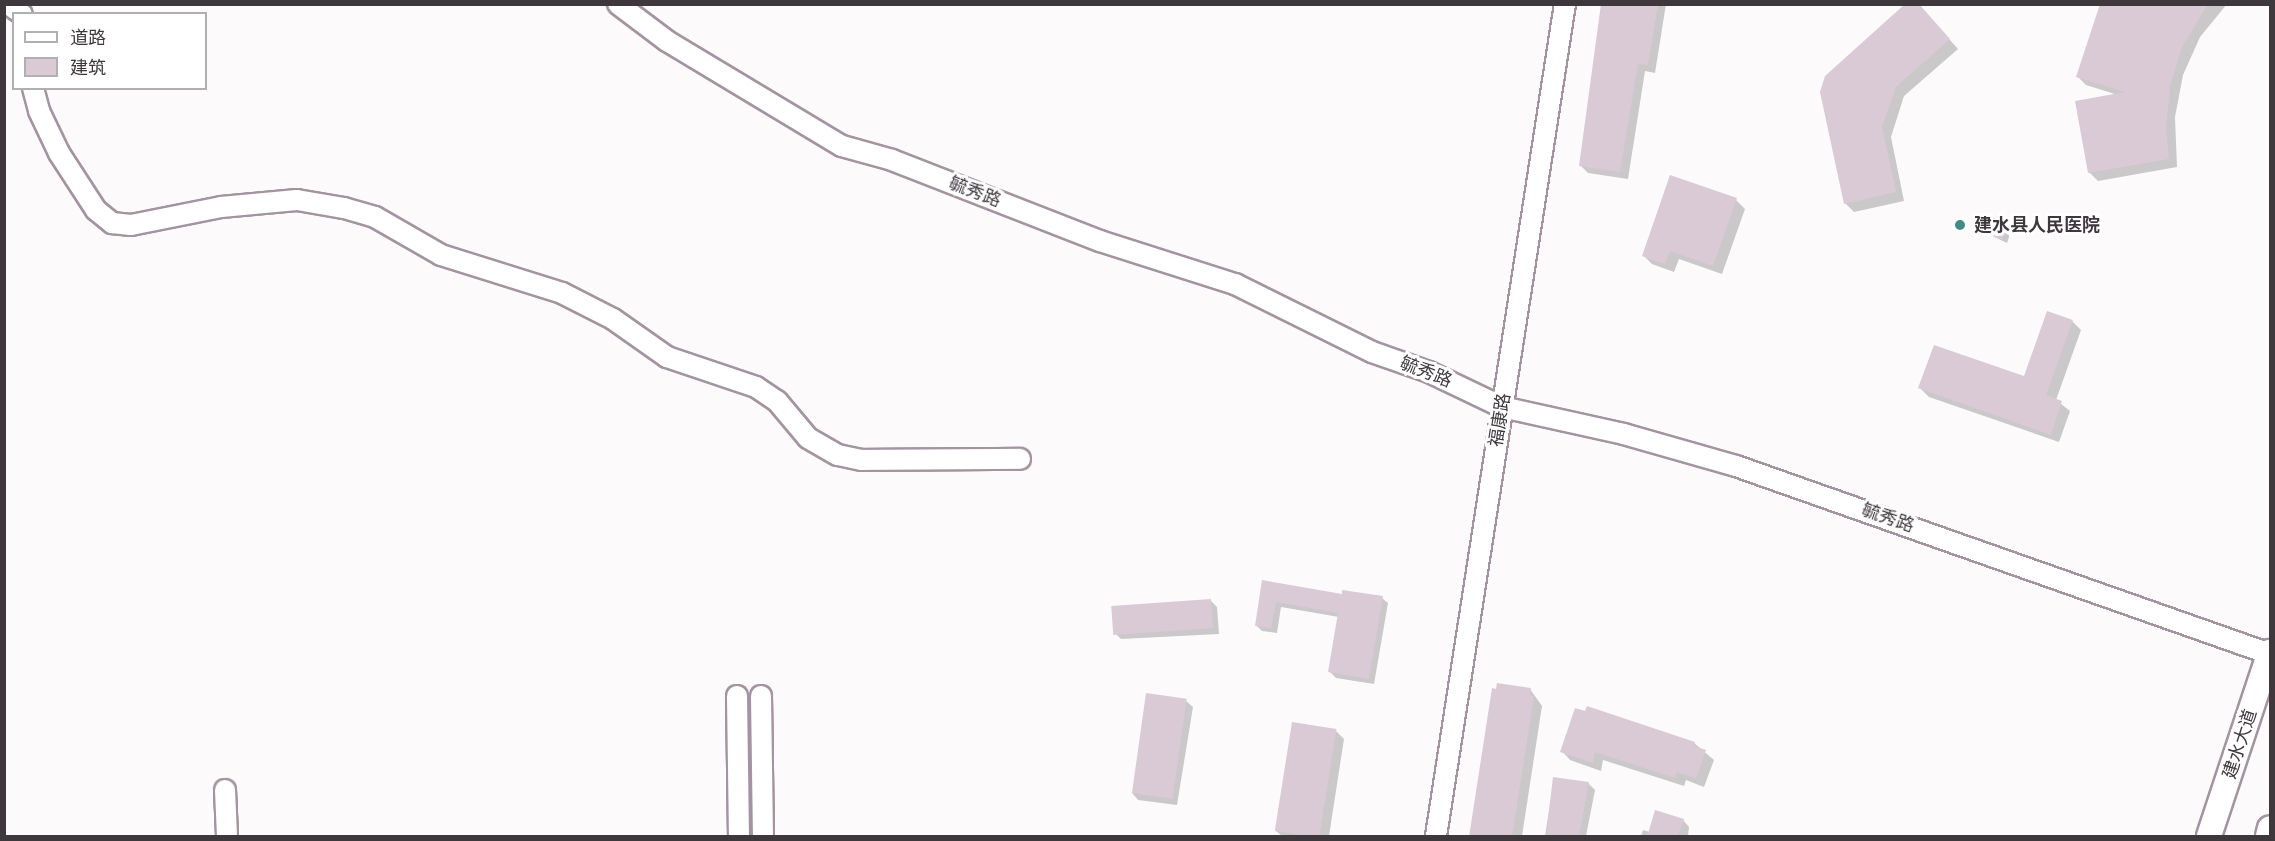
<!DOCTYPE html>
<html>
<head>
<meta charset="utf-8">
<style>
	body { margin:0 }
	#map { position:relative; width:2275px; height:841px; overflow:hidden; background:#fdfafc; font-family:"Titillium Web","Noto Sans SC",sans-serif }
	div>[style] { position:absolute }
	[style*='--x'] { left:calc(var(--x)*1px); top:calc(var(--y)*1px); width:calc(var(--w)*1px); rotate:calc(var(--a)*1deg) }
	.shadow>* { inset:0; background:#0003 }
	.building>* { inset:0; background:#dacad6; transform-origin:0 0 }
	.roads { filter:drop-shadow(2px 0 #a394a0) drop-shadow(-2px 0 #a394a0) drop-shadow(0 2px #a394a0) drop-shadow(0 -2px #a394a0) }
	.minor>* { height:20px; margin:-10px; padding:0 10px; transform-origin:10px; border-radius:10px; background:#fff }
	.major>* { height:24px; margin:-12px; padding:0 12px; transform-origin:12px; border-radius:12px; background:#fff }
	.dots>* { width:16px; height:16px; translate:-50% -50%; box-sizing:border-box; border:3px solid #fff; border-radius:50% }
	span { translate:-50% -50%; white-space:nowrap; text-align:center; line-height:1.15; -webkit-text-stroke:6px #fff; paint-order:stroke }
	.street-label { font-size:18px; color:#3e373c }
	.poi-label { font-size:18px; color:#3e373c; font-weight:700 }
	.left { translate:0 -50%; text-align:left }
	.frame { position:absolute; inset:0; border:6px solid #3e373c; pointer-events:none }
	.legend { position:absolute; left:12px; top:12px; width:195px; height:78px; box-sizing:border-box; background:#fff; border:2px solid #b2afb1; margin:0; padding:8px 10px; list-style:none; font-size:18px; color:#3e373c }
	.legend li { display:flex; align-items:center; gap:12px; height:30px }
	.legend b { width:30px; border:2px solid #b2afb1 }
</style>
</head>
<body>
<div id="map">
	<div class="shadow">
		<i style="clip-path:polygon(1604px 4px,1666px 4px,1655px 73px,1645px 71px,1628px 179px,1588px 173px,1580px 165px)"></i>
		<i style="clip-path:polygon(1918px 4px,1958px 49px,1904px 96px,1891px 137px,1904px 201px,1854px 212px,1845px 203px)"></i>
		<i style="clip-path:polygon(2144px 4px,2227px 4px,2200px 37px,2183px 75px,2175px 117px,2177px 167px,2098px 181px,2089px 172px,2118px 95px,2086px 85px,2078px 77px)"></i>
		<i style="clip-path:polygon(1671px 177px,1736px 200px,1745px 209px,1722px 274px,1679px 259px,1674px 272px,1652px 264px,1643px 255px)"></i>
		<i style="clip-path:polygon(2008px 224px,2012px 228px,2007px 243px,1980px 230px)"></i>
		<i style="clip-path:polygon(2072px 321px,2081px 330px,2056px 400px,2070px 411px,2059px 442px,1929px 397px,1920px 388px,2025px 378px)"></i>
		<i style="clip-path:polygon(1264px 582px,1343px 596px,1382px 598px,1388px 603px,1374px 684px,1336px 678px,1330px 672px,1339px 617px,1281px 607px,1277px 633px,1262px 631px,1256px 625px)"></i>
		<i style="clip-path:polygon(1211px 601px,1217px 607px,1219px 634px,1121px 639px,1114px 632px)"></i>
		<i style="clip-path:polygon(1530px 689px,1542px 706px,1522px 836px,1471px 836px)"></i>
		<i style="clip-path:polygon(1186px 701px,1193px 707px,1177px 805px,1138px 800px,1132px 793px)"></i>
		<i style="clip-path:polygon(1586px 713px,1694px 743px,1714px 760px,1704px 787px,1686px 780px,1684px 786px,1603px 760px,1601px 771px,1570px 760px,1562px 751px)"></i>
		<i style="clip-path:polygon(1335px 730px,1344px 739px,1329px 836px,1282px 836px,1276px 831px)"></i>
		<i style="clip-path:polygon(1554px 778px,1588px 783px,1595px 790px,1586px 836px,1545px 836px)"></i>
		<i style="clip-path:polygon(1683px 820px,1689px 827px,1688px 836px,1641px 836px,1643px 830px,1650px 832px)"></i>
	</div>
	<div class="building">
		<i style="clip-path:polygon(1601px 4px,1658px 4px,1648px 65px,1638px 64px,1620px 172px,1579px 166px)"></i>
		<i style="clip-path:polygon(1905px 4px,1919px 4px,1950px 39px,1896px 87px,1882px 127px,1896px 192px,1844px 204px,1820px 92px,1825px 76px)"></i>
		<i style="clip-path:polygon(2100px 4px,2208px 4px,2182px 47px,2170px 86px,2166px 128px,2169px 159px,2088px 173px,2075px 101px,2125px 92px,2076px 77px)"></i>
		<i style="clip-path:polygon(1670px 175px,1737px 198px,1713px 266px,1670px 251px,1665px 264px,1642px 256px)"></i>
		<i style="left:1985px;top:213px;width:26px;height:18px;rotate:23deg"></i>
		<i style="clip-path:polygon(2047px 311px,2073px 320px,2046px 395px,2062px 401px,2051px 435px,1918px 388px,1934px 345px,2024px 376px)"></i>
		<i style="clip-path:polygon(1262px 580px,1342px 594px,1342px 590px,1383px 596px,1369px 679px,1328px 672px,1338px 613px,1276px 602px,1271px 628px,1255px 626px)"></i>
		<i style="left:1211px;top:599px;width:29px;height:100px;rotate:86deg"></i>
		<i style="clip-path:polygon(1497px 683px,1531px 688px,1530px 695px,1534px 696px,1512px 837px,1469px 837px,1492px 688px,1496px 689px)"></i>
		<i style="left:1146px;top:693px;width:41px;height:101px;rotate:8deg"></i>
		<i style="clip-path:polygon(1587px 706px,1695px 742px,1694px 746px,1706px 750px,1696px 779px,1677px 772px,1675px 778px,1595px 752px,1593px 763px,1560px 752px,1575px 708px,1585px 711px)"></i>
		<i style="left:1292px;top:722px;width:45px;height:110px;rotate:9deg"></i>
		<i style="clip-path:polygon(1553px 777px,1589px 782px,1579px 837px,1546px 837px)"></i>
		<i style="clip-path:polygon(1655px 810px,1684px 819px,1678px 837px,1647px 837px)"></i>
	</div>
	<div class="roads">
		<div class="minor">
			<i style="--x:8;--y:4;--w:17;--a:36"></i>
			<i style="--x:618;--y:4;--w:61;--a:37.1"></i>
			<i style="--x:667;--y:41;--w:204;--a:31"></i>
			<i style="--x:842;--y:146;--w:52;--a:15.6"></i>
			<i style="--x:892;--y:160;--w:223;--a:21.3"></i>
			<i style="--x:1100;--y:241;--w:142;--a:17.7"></i>
			<i style="--x:1235;--y:284;--w:153;--a:26.4"></i>
			<i style="--x:1372;--y:352;--w:60;--a:19.3"></i>
			<i style="--x:1429;--y:372;--w:81;--a:25.6"></i>
			<i style="--x:1502;--y:407;--w:125;--a:12.5"></i>
			<i style="--x:1624;--y:434;--w:116;--a:15.9"></i>
			<i style="--x:1736;--y:466;--w:566;--a:19.4"></i>
			<i style="--x:33;--y:88;--w:24;--a:75"></i>
			<i style="--x:39;--y:111;--w:47;--a:64.5"></i>
			<i style="--x:59;--y:153;--w:68;--a:57"></i>
			<i style="--x:96;--y:210;--w:21;--a:39"></i>
			<i style="--x:112;--y:223;--w:19;--a:6"></i>
			<i style="--x:131;--y:225;--w:92;--a:-11.3"></i>
			<i style="--x:221;--y:207;--w:76;--a:-5.3"></i>
			<i style="--x:297;--y:200;--w:48;--a:9.7"></i>
			<i style="--x:344;--y:208;--w:32;--a:16"></i>
			<i style="--x:375;--y:217;--w:76;--a:29.9"></i>
			<i style="--x:441;--y:255;--w:127;--a:17.4"></i>
			<i style="--x:562;--y:293;--w:57;--a:27"></i>
			<i style="--x:613;--y:319;--w:66;--a:35.1"></i>
			<i style="--x:667;--y:357;--w:94;--a:18.6"></i>
			<i style="--x:756;--y:387;--w:25;--a:34"></i>
			<i style="--x:777;--y:401;--w:48;--a:50"></i>
			<i style="--x:808;--y:438;--w:34;--a:30"></i>
			<i style="--x:838;--y:455;--w:24;--a:12"></i>
			<i style="--x:861;--y:460;--w:159;--a:-0.4"></i>
			<i style="--x:737;--y:696;--w:140;--a:89.2"></i>
			<i style="--x:761;--y:696;--w:140;--a:89.2"></i>
			<i style="--x:225;--y:790;--w:46;--a:87.5"></i>
			<i style="--x:1436;--y:836;--w:842;--a:-81.19"></i>
		</div>
		<div class="major">
			<i style="--x:2209;--y:836;--w:194;--a:-71.7"></i>
			<i style="--x:2268;--y:836;--w:8;--a:-76"></i>
		</div>
	</div>
	<div class="dots">
		<i style="left:1960px;top:225px;background:#438a84"></i>
	</div>
	<div class="street-label">
		<span style="left:975px;top:192px;rotate:21deg">毓秀路</span>
		<span style="left:1426px;top:372px;rotate:22deg">毓秀路</span>
		<span style="left:1500px;top:420px;rotate:-81deg">福康路</span>
		<span style="left:1888px;top:518px;rotate:19deg">毓秀路</span>
		<span style="left:2240px;top:744px;rotate:-72deg">建水大道</span>
	</div>
	<div class="poi-label">
		<span class="left" style="left:1974px;top:225px">建水县人民医院</span>
	</div>
	<div class="frame"></div>
	<ul class="legend">
	<li><b style="height:8px;background:#fff"></b>道路</li>
	<li><b style="height:16px;background:#dacad6"></b>建筑</li>
	</ul>
</div>
</body>
</html>
